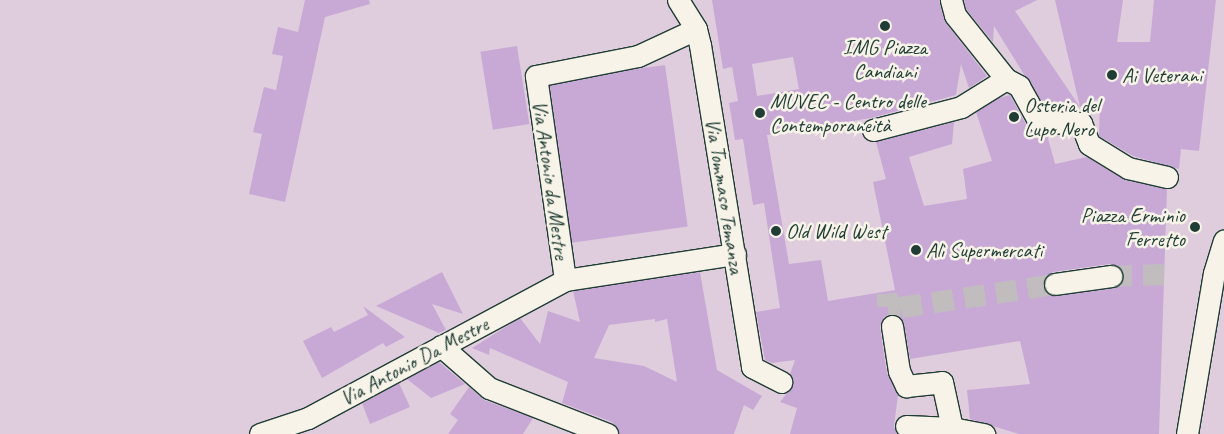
<!DOCTYPE html>
<html>
<head>
<meta charset="utf-8">
<style>
	body { margin:0 }
	#map { position:relative; width:1224px; height:434px; overflow:hidden; background:#e9dde2; font-family:Caveat,sans-serif }
	div>[style] { position:absolute }
	[style*='--x'] { left:calc(var(--x)*1px); top:calc(var(--y)*1px); width:calc(var(--w)*1px); rotate:calc(var(--a)*1deg) }
	.built>* { inset:0; background:#dfcdde; transform-origin:0 0 }
	.building>* { inset:0; background:#c8a9d5; transform-origin:0 0 }
	.street-tunnel>* { height:21px; margin-top:-10.5px; transform-origin:0; background:repeating-linear-gradient(90deg,#c1bdbf 0 21px,transparent 0 32px) }
	.roads { filter:drop-shadow(1px 0 #1f3d34) drop-shadow(-1px 0 #1f3d34) drop-shadow(0 1px #1f3d34) drop-shadow(0 -1px #1f3d34) }
	.street>* { height:21px; margin:-10.5px; padding:0 10.5px; transform-origin:10.5px; border-radius:10.5px; background:#f7f3e8 }
	.dots>* { width:14px; height:14px; translate:-50% -50%; box-sizing:border-box; border:2px solid #f7f3e8; border-radius:50% }
	span { translate:-50% -50%; white-space:nowrap; text-align:center; line-height:1.15; -webkit-text-stroke:5px #f7f3e8; paint-order:stroke }
	.poi-label { font-size:21px; color:#1f3d34 }
	.left { translate:0 -50%; text-align:left }
	.right { translate:-100% -50%; text-align:right }
	.street-label { font-size:21px; color:#1f3d34 }
</style>
</head>
<body>
<div id="map">
	<div class="built">
		<i style="left:0;top:0;width:1224px;height:434px"></i>
	</div>
	<div class="building">
		<i style="clip-path:polygon(305px 0,369px 0,370px 4px,325px 17px,285px 202px,249px 194px,262px 134px,253px 132px,264px 87px,276px 90px,283px 56px,272px 54px,278px 27px,298px 32px)"></i>
		<i style="clip-path:polygon(evenodd,712px 0,939px 0,945px 22px,987px 76px,969px 88px,961px 64px,956px 95px,871px 118px,767px 135px,789px 264px,821px 260px,828px 301px,895px 290px,873px 182px,886px 179px,876px 142px,954px 122px,952px 144px,909px 157px,924px 206px,967px 199px,963px 169px,992px 161px,976px 112px,999px 98px,1010px 95px,1028px 128px,1047px 135px,1055px 164px,1087px 157px,1125px 180px,1167px 189px,1159px 434px,1019px 434px,970px 419px,967px 390px,1030px 384px,1020px 341px,910px 359px,904px 324px,901px 318px,891px 314px,884px 317px,880px 328px,887px 373px,898px 395px,894px 426px,897px 434px,790px 434px,797px 408px,780px 402px,792px 387px,790px 374px,795px 360px,772px 363px,765px 360px,756px 312px,780px 308px,764px 203px,753px 205px,743px 139px,735px 140px,729px 103px,738px 101px,732px 67px,723px 69px,712px 0,793px 57px,799px 89px,757px 96px,752px 64px,793px 57px,712px 0,1109px 264px,1116px 265px,1123px 274px,1122px 281px,1113px 288px,1056px 296px,1046px 292px,1043px 286px,1044px 279px,1053px 272px,1109px 264px)"></i>
		<i style="clip-path:polygon(964px 0,1037px 0,1015px 11px,1080px 107px,1046px 110px,994px 26px,993px 42px,966px 9px)"></i>
		<i style="clip-path:polygon(1055px 0,1123px 0,1117px 42px,1150px 42px,1154px 0,1216px 0,1199px 151px,1181px 149px,1179px 169px,1133px 156px,1099px 136px,1100px 98px,1080px 107px)"></i>
		<i style="left:517px;top:46px;width:79px;height:37px;rotate:81deg"></i>
		<i style="left:665px;top:65px;width:163px;height:117px;rotate:82deg"></i>
		<i style="clip-path:polygon(442px 272px,463px 314px,432px 304px,446px 330px,439px 333px,376px 306px)"></i>
		<i style="clip-path:polygon(evenodd,700px 272px,717px 370px,762px 396px,753px 410px,744px 405px,734px 434px,619px 434px,612px 422px,562px 403px,568px 382px,490px 348px,489px 355px,472px 348px,520px 318px,540px 344px,548px 311px,580px 322px,573px 291px,700px 272px,655px 319px,655px 322px,667px 319px,677px 382px,644px 366px,594px 358px,609px 325px,655px 319px)"></i>
		<i style="clip-path:polygon(363px 306px,405px 337px,386px 347px,383px 343px,322px 378px,303px 341px,331px 327px,334px 332px,368px 315px)"></i>
		<i style="clip-path:polygon(439px 362px,465px 384px,431px 398px,407px 379px)"></i>
		<i style="clip-path:polygon(399px 383px,410px 407px,370px 424px,362px 403px)"></i>
		<i style="clip-path:polygon(469px 387px,484px 400px,533px 418px,523px 434px,448px 434px,458px 420px,450px 414px)"></i>
	</div>
	<div class="street-tunnel">
		<i style="--x:1111;--y:276;--w:54;--a:-2.1"></i>
		<i style="--x:887;--y:293;--w:13;--a:86"></i>
		<i style="--x:888;--y:306;--w:13;--a:4"></i>
		<i style="--x:901;--y:307;--w:156;--a:-8.5"></i>
	</div>
	<div class="roads">
		<div class="street">
			<i style="--x:678;--y:0;--w:34;--a:58"></i>
			<i style="--x:696;--y:29;--w:16;--a:76"></i>
			<i style="--x:700;--y:45;--w:326;--a:80.8"></i>
			<i style="--x:752;--y:367;--w:33;--a:27"></i>
			<i style="--x:696;--y:29;--w:64;--a:155"></i>
			<i style="--x:638;--y:56;--w:104;--a:168.9"></i>
			<i style="--x:536;--y:76;--w:206;--a:81.9"></i>
			<i style="--x:565;--y:280;--w:172;--a:-8.7"></i>
			<i style="--x:1006;--y:79;--w:15;--a:28"></i>
			<i style="--x:1019;--y:86;--w:41;--a:60.9"></i>
			<i style="--x:1039;--y:122;--w:42;--a:1.4"></i>
			<i style="--x:1081;--y:123;--w:22;--a:69"></i>
			<i style="--x:1089;--y:144;--w:46;--a:31.6"></i>
			<i style="--x:1128;--y:168;--w:40;--a:13"></i>
			<i style="--x:873;--y:130;--w:91;--a:-14.6"></i>
			<i style="--x:961;--y:107;--w:53;--a:-31.9"></i>
			<i style="--x:1006;--y:79;--w:82;--a:-128.6"></i>
			<i style="--x:955;--y:15;--w:16;--a:-105"></i>
			<i style="--x:1055;--y:284;--w:57;--a:-8.1"></i>
			<i style="--x:892;--y:326;--w:46;--a:81.2"></i>
			<i style="--x:899;--y:371;--w:17;--a:65"></i>
			<i style="--x:906;--y:386;--w:36;--a:-6"></i>
			<i style="--x:942;--y:382;--w:47;--a:77.7"></i>
			<i style="--x:952;--y:428;--w:46;--a:-177.5"></i>
			<i style="--x:441;--y:346;--w:64;--a:41.2"></i>
			<i style="--x:489;--y:388;--w:127;--a:21.3"></i>
			<i style="--x:952;--y:428;--w:33;--a:11"></i>
			<i style="--x:260;--y:434;--w:51;--a:-18.4"></i>
			<i style="--x:308;--y:418;--w:292;--a:-28.2"></i>
			<i style="--x:1187;--y:434;--w:163;--a:-80.5"></i>
			<i style="--x:1214;--y:273;--w:34;--a:-73"></i>
		</div>
	</div>
	<div class="dots">
		<i style="left:885px;top:26px;background:#1f3d34"></i>
		<i style="left:1112px;top:75px;background:#1f3d34"></i>
		<i style="left:760px;top:113px;background:#1f3d34"></i>
		<i style="left:1014px;top:117px;background:#1f3d34"></i>
		<i style="left:1195px;top:227px;background:#1f3d34"></i>
		<i style="left:776px;top:231px;background:#1f3d34"></i>
		<i style="left:916px;top:250px;background:#1f3d34"></i>
	</div>
	<div class="poi-label">
		<span style="left:885px;top:59px">IMG Piazza<br>Candiani</span>
		<span class="left" style="left:1122px;top:75px">Ai Veterani</span>
		<span class="left" style="left:770px;top:113px">MUVEC - Centro delle<br>Contemporaneità</span>
		<span class="left" style="left:1024px;top:117px">Osteria del<br>Lupo Nero</span>
		<span class="right" style="left:1185px;top:227px">Piazza Erminio<br>Ferretto</span>
		<span class="left" style="left:786px;top:231px">Old Wild West</span>
		<span class="left" style="left:926px;top:250px">Alì Supermercati</span>
	</div>
	<div class="street-label">
		<span style="left:551px;top:180px;rotate:82deg">Via Antonio da Mestre</span>
		<span style="left:725px;top:196px;rotate:81deg">Via Tommaso Temanza</span>
		<span style="left:414px;top:361px;rotate:-28deg">Via Antonio Da Mestre</span>
	</div>
</div>
</body>
</html>
